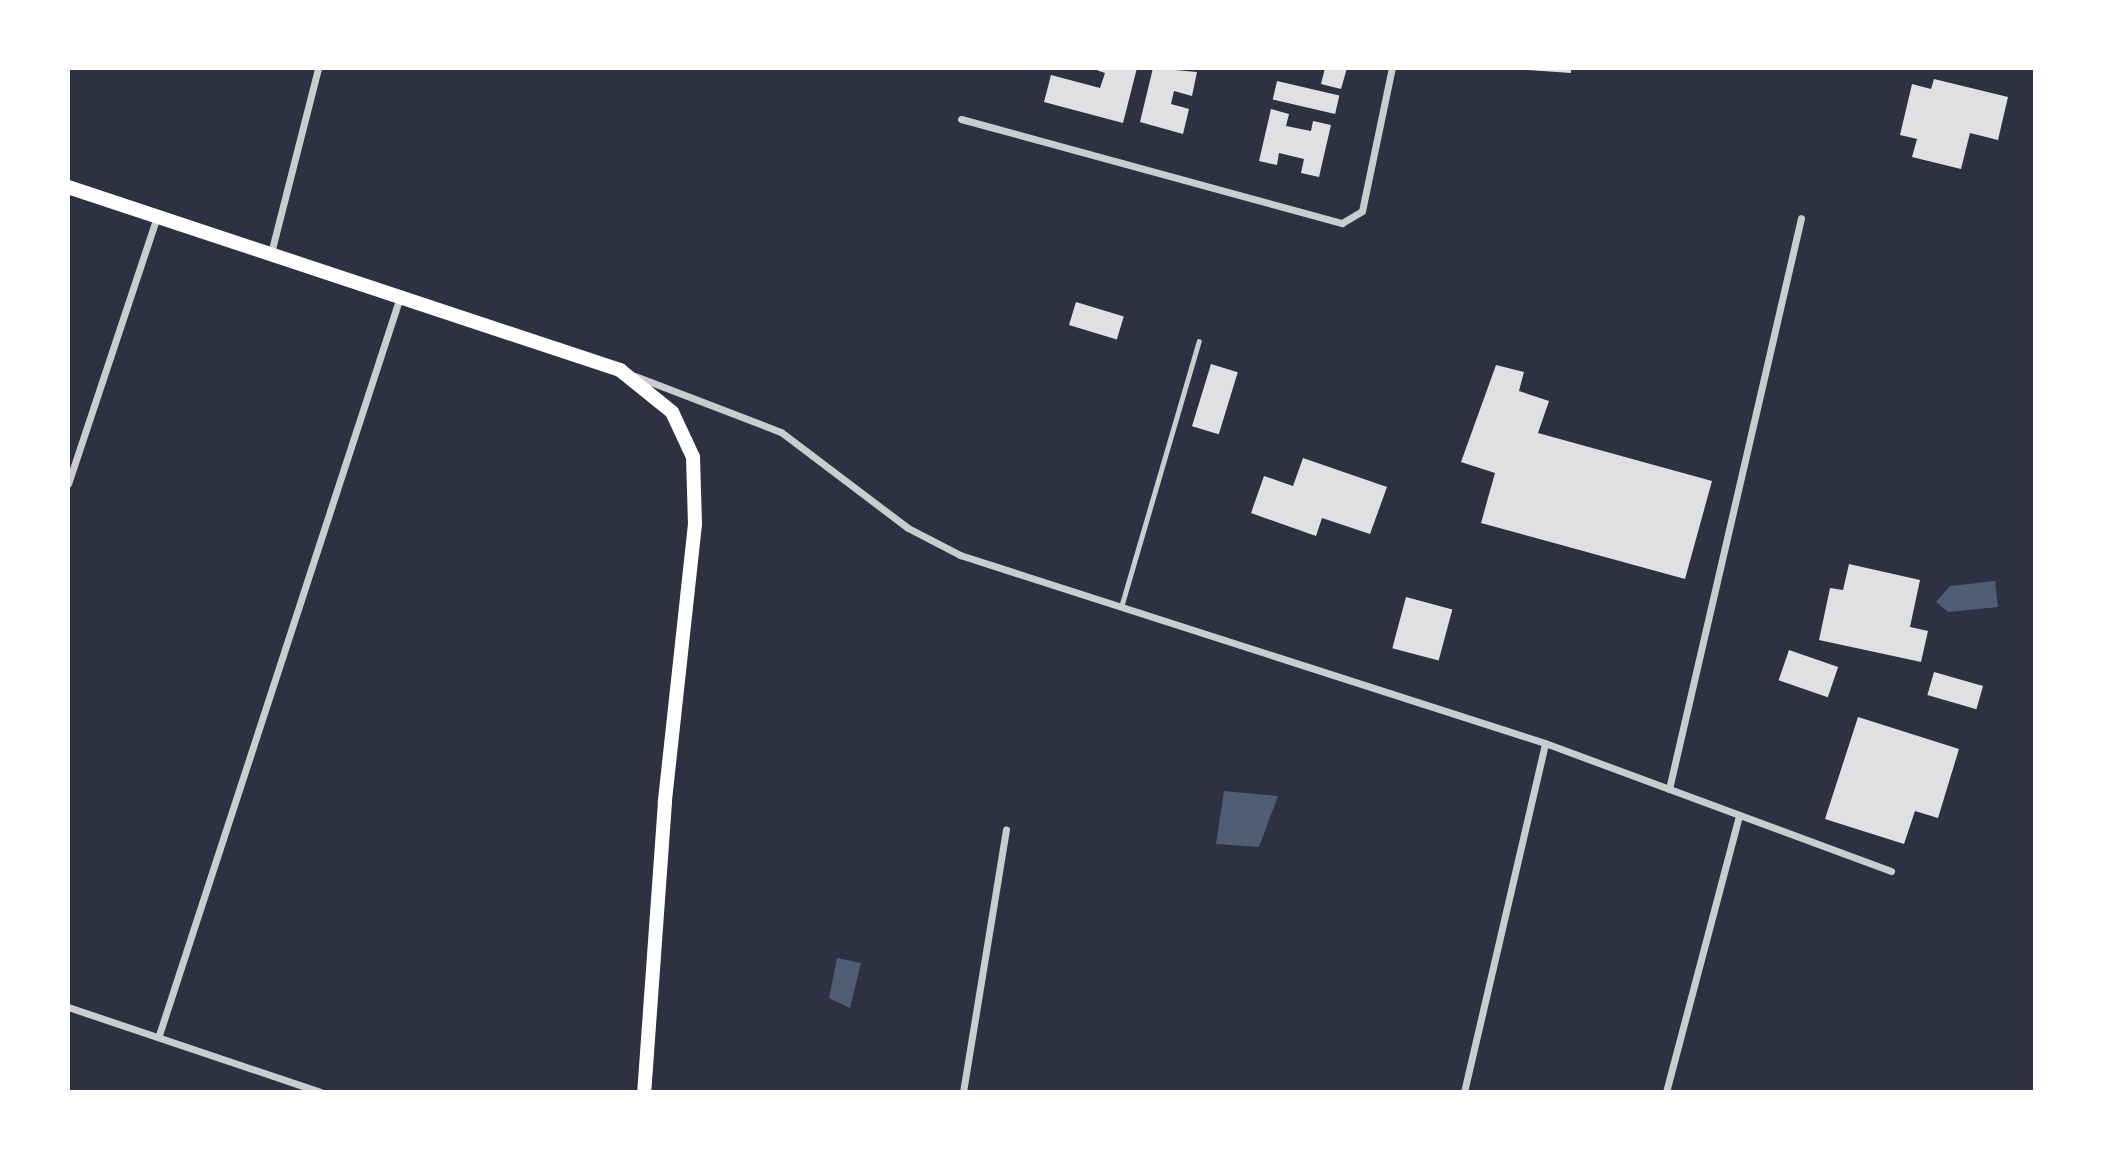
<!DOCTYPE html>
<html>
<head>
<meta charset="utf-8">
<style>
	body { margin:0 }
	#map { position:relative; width:2103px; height:1160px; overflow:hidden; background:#2d3142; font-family:"Exo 2",sans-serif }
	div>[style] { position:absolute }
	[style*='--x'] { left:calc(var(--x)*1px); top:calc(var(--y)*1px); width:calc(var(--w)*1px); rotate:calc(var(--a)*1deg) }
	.water>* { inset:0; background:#4f5d75 }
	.building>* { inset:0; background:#e0e0e3; transform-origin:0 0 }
	.service>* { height:5px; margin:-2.5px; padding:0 2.5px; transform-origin:2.5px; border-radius:2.5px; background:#caccd0 }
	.minor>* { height:7px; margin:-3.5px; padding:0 3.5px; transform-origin:3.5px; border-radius:3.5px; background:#caccd0 }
	.secondary>* { height:14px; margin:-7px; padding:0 7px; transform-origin:7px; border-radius:7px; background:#fff }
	span { translate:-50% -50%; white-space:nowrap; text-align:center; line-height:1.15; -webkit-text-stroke:5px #fff; paint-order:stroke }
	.frame { position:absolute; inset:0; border:70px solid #fff; pointer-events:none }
</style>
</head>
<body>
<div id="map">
	<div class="water">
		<i style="clip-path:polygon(1995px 581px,1998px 607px,1948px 612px,1936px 602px,1950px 586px)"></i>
		<i style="clip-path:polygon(1224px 791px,1278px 796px,1259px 847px,1216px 844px)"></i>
		<i style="clip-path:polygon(837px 958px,861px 963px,850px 1008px,829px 998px)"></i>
	</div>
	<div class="building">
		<i style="clip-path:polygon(1091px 68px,1137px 68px,1123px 123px,1044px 102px,1051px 75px,1100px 88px,1105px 73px)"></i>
		<i style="clip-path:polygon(1153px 68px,1197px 72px,1192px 96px,1174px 91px,1171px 104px,1189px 109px,1183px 134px,1140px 122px)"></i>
		<i style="clip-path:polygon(1325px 68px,1347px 68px,1341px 89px,1321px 84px)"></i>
		<i style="clip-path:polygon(1496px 68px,1571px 68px,1571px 73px)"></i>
		<i style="clip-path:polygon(1934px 79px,2008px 97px,1998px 140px,1970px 133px,1961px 169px,1912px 157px,1917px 139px,1900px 135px,1912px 84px,1931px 89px)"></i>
		<i style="left:1277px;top:81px;width:64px;height:19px;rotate:13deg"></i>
		<i style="clip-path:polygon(1271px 109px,1289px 114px,1286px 126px,1311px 131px,1313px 121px,1331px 125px,1319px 177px,1301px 173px,1304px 159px,1279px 153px,1277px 165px,1259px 161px)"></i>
		<i style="left:1076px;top:302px;width:50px;height:24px;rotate:17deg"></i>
		<i style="left:1211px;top:364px;width:28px;height:65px;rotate:17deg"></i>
		<i style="clip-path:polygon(1496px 365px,1524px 372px,1519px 391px,1549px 401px,1538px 433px,1712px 481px,1685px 579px,1481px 523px,1495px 473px,1461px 462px)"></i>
		<i style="clip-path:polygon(1303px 458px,1387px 487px,1370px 534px,1322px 518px,1316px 536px,1251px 513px,1264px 476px,1293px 486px)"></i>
		<i style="clip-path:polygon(1849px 564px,1920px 580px,1910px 627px,1928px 631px,1921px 662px,1819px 640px,1830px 588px,1843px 590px)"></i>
		<i style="left:1406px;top:597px;width:48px;height:53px;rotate:15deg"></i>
		<i style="left:1789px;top:650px;width:52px;height:32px;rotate:19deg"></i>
		<i style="left:1934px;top:672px;width:51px;height:24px;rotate:16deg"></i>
		<i style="clip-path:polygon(1858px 717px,1959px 749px,1938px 818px,1915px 811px,1904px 844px,1825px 819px)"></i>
	</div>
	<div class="service">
		<i style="--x:1121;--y:607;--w:277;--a:-73.7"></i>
	</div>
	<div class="minor">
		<i style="--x:961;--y:119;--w:395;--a:15.3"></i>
		<i style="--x:1342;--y:223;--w:23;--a:-31"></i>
		<i style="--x:1362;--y:211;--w:146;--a:-78.2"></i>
		<i style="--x:271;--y:253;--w:191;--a:-75.7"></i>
		<i style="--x:635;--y:376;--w:156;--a:21"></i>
		<i style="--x:781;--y:432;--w:159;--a:37.1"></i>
		<i style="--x:908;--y:528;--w:59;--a:27.4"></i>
		<i style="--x:960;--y:555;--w:614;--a:17.82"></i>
		<i style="--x:1545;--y:743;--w:369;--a:20.3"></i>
		<i style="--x:68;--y:484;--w:281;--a:-71.6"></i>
		<i style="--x:1669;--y:789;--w:586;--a:-76.98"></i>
		<i style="--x:68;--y:1007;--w:266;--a:18.6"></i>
		<i style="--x:159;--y:1035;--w:776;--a:-71.92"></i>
		<i style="--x:963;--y:1092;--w:266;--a:-80.7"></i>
		<i style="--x:1464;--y:1092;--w:358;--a:-76.9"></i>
		<i style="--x:1666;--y:1092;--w:286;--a:-75.2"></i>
	</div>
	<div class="secondary">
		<i style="--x:68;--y:187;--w:582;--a:18.34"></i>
		<i style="--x:620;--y:370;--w:67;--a:38.9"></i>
		<i style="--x:672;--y:412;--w:50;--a:65"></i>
		<i style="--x:693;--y:457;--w:67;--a:88.3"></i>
		<i style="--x:695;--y:524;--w:280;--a:96.2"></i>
		<i style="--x:665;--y:802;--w:291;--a:94.1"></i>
	</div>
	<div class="frame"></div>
</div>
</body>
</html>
